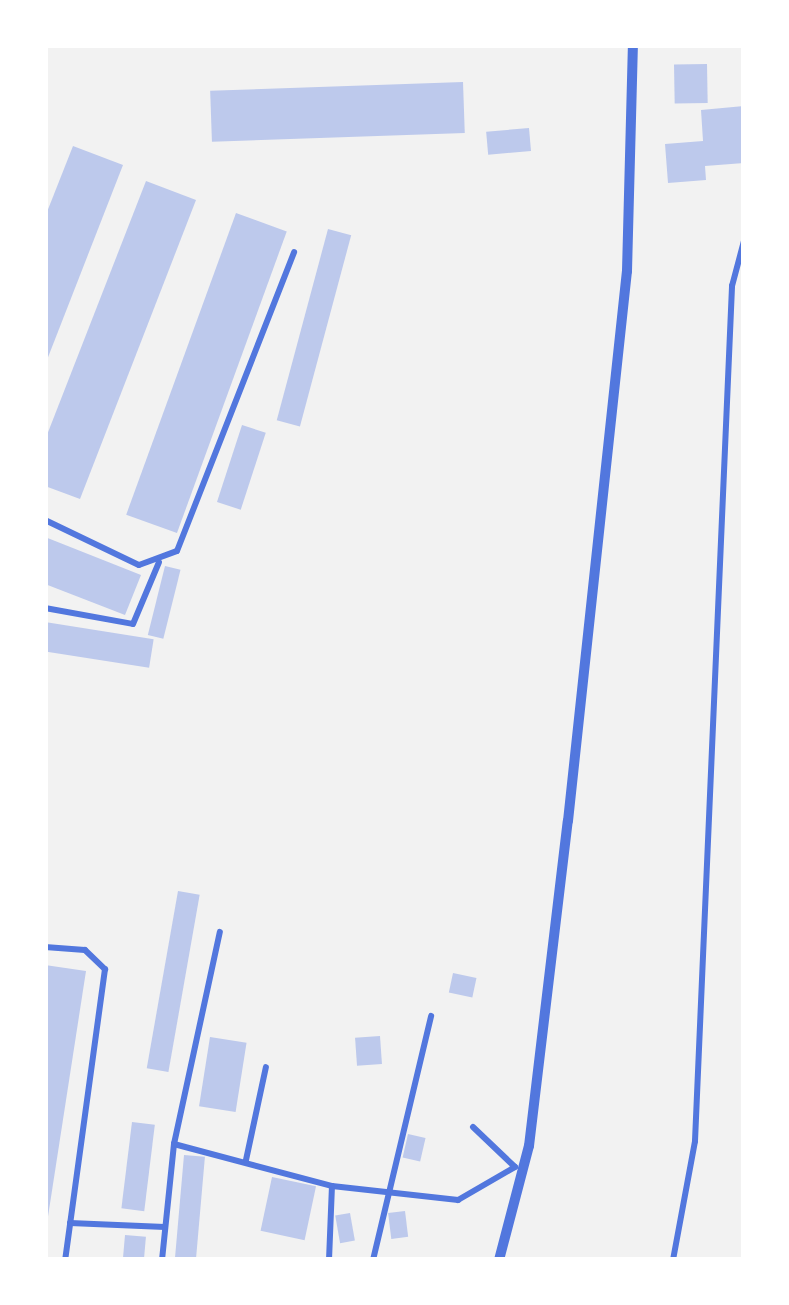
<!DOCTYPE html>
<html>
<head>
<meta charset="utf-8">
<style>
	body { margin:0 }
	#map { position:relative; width:789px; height:1305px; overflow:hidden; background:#f2f2f2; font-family:"DM Sans",sans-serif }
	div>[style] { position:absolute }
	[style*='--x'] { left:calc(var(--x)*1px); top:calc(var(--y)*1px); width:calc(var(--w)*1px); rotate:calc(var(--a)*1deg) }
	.building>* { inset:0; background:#bdc9ec; transform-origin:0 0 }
	.service>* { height:6px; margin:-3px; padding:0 3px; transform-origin:3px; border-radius:3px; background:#5277de }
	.minor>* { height:10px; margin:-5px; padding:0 5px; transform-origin:5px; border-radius:5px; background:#5277de }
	span { translate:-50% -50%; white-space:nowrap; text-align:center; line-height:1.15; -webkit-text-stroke:10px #fff; paint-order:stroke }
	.frame { position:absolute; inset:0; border:48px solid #fff; pointer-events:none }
</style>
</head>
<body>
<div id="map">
	<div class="building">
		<i style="left:707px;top:64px;width:39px;height:33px;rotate:89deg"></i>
		<i style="left:463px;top:82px;width:51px;height:253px;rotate:88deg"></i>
		<i style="clip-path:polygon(744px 106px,744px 163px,705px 166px,706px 180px,668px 183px,665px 144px,703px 141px,701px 110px)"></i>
		<i style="left:529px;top:128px;width:23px;height:43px;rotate:85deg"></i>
		<i style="clip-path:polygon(73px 146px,123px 165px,45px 365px,45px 217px)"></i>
		<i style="clip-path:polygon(146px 181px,196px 200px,80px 499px,45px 486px,45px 440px)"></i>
		<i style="left:236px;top:213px;width:54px;height:321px;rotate:20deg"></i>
		<i style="left:328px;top:229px;width:24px;height:198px;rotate:15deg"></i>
		<i style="left:242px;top:425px;width:25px;height:81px;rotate:18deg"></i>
		<i style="clip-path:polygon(45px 537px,141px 575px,125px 615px,45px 584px)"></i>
		<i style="left:165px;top:566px;width:16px;height:71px;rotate:14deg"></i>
		<i style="left:45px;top:622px;width:110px;height:29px;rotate:9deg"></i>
		<i style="left:178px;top:891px;width:22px;height:180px;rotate:10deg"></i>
		<i style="clip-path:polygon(45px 965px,86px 971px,47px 1223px,45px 1223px)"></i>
		<i style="left:453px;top:973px;width:24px;height:20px;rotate:12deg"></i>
		<i style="left:380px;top:1036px;width:28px;height:25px;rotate:86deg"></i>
		<i style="left:210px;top:1037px;width:37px;height:70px;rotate:9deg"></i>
		<i style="left:132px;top:1122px;width:23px;height:87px;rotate:7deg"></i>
		<i style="left:408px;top:1134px;width:18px;height:24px;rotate:13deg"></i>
		<i style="left:184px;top:1155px;width:21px;height:106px;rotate:5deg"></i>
		<i style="left:272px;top:1177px;width:45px;height:55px;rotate:12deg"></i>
		<i style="left:405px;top:1211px;width:26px;height:17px;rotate:83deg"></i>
		<i style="left:350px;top:1213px;width:28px;height:15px;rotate:80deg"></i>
		<i style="left:125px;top:1235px;width:21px;height:25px;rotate:5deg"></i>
	</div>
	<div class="service">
		<i style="--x:45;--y:520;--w:104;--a:25.6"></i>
		<i style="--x:139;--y:565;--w:40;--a:-20.2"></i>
		<i style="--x:177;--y:551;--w:321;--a:-68.6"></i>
		<i style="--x:45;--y:608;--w:89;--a:10.3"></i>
		<i style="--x:133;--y:624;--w:67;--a:-67.2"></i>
		<i style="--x:45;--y:947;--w:40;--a:4.3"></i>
		<i style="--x:85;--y:950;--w:28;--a:44"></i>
		<i style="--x:105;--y:969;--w:294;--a:97.8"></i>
		<i style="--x:174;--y:1144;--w:163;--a:14.9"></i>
		<i style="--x:332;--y:1186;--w:127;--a:6.3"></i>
		<i style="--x:458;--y:1200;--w:66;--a:-30.1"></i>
		<i style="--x:515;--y:1167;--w:58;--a:-136.4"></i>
		<i style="--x:246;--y:1160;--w:95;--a:-77.9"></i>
		<i style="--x:70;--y:1223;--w:95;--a:2.4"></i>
		<i style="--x:162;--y:1260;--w:117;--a:-84.1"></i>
		<i style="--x:174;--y:1144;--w:217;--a:-77.8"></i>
		<i style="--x:329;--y:1260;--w:74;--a:-87.7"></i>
		<i style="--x:373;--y:1260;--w:251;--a:-76.6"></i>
		<i style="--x:673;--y:1260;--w:121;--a:-79.5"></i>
		<i style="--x:695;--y:1141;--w:856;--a:-87.52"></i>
		<i style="--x:732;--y:286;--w:47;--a:-75.1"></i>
	</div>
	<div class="minor">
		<i style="--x:499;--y:1260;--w:118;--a:-75.3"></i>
		<i style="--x:529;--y:1146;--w:327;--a:-83.2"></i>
		<i style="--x:568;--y:821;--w:553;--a:-83.88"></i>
		<i style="--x:627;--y:271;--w:226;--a:-88.5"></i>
	</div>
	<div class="frame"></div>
</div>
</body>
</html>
